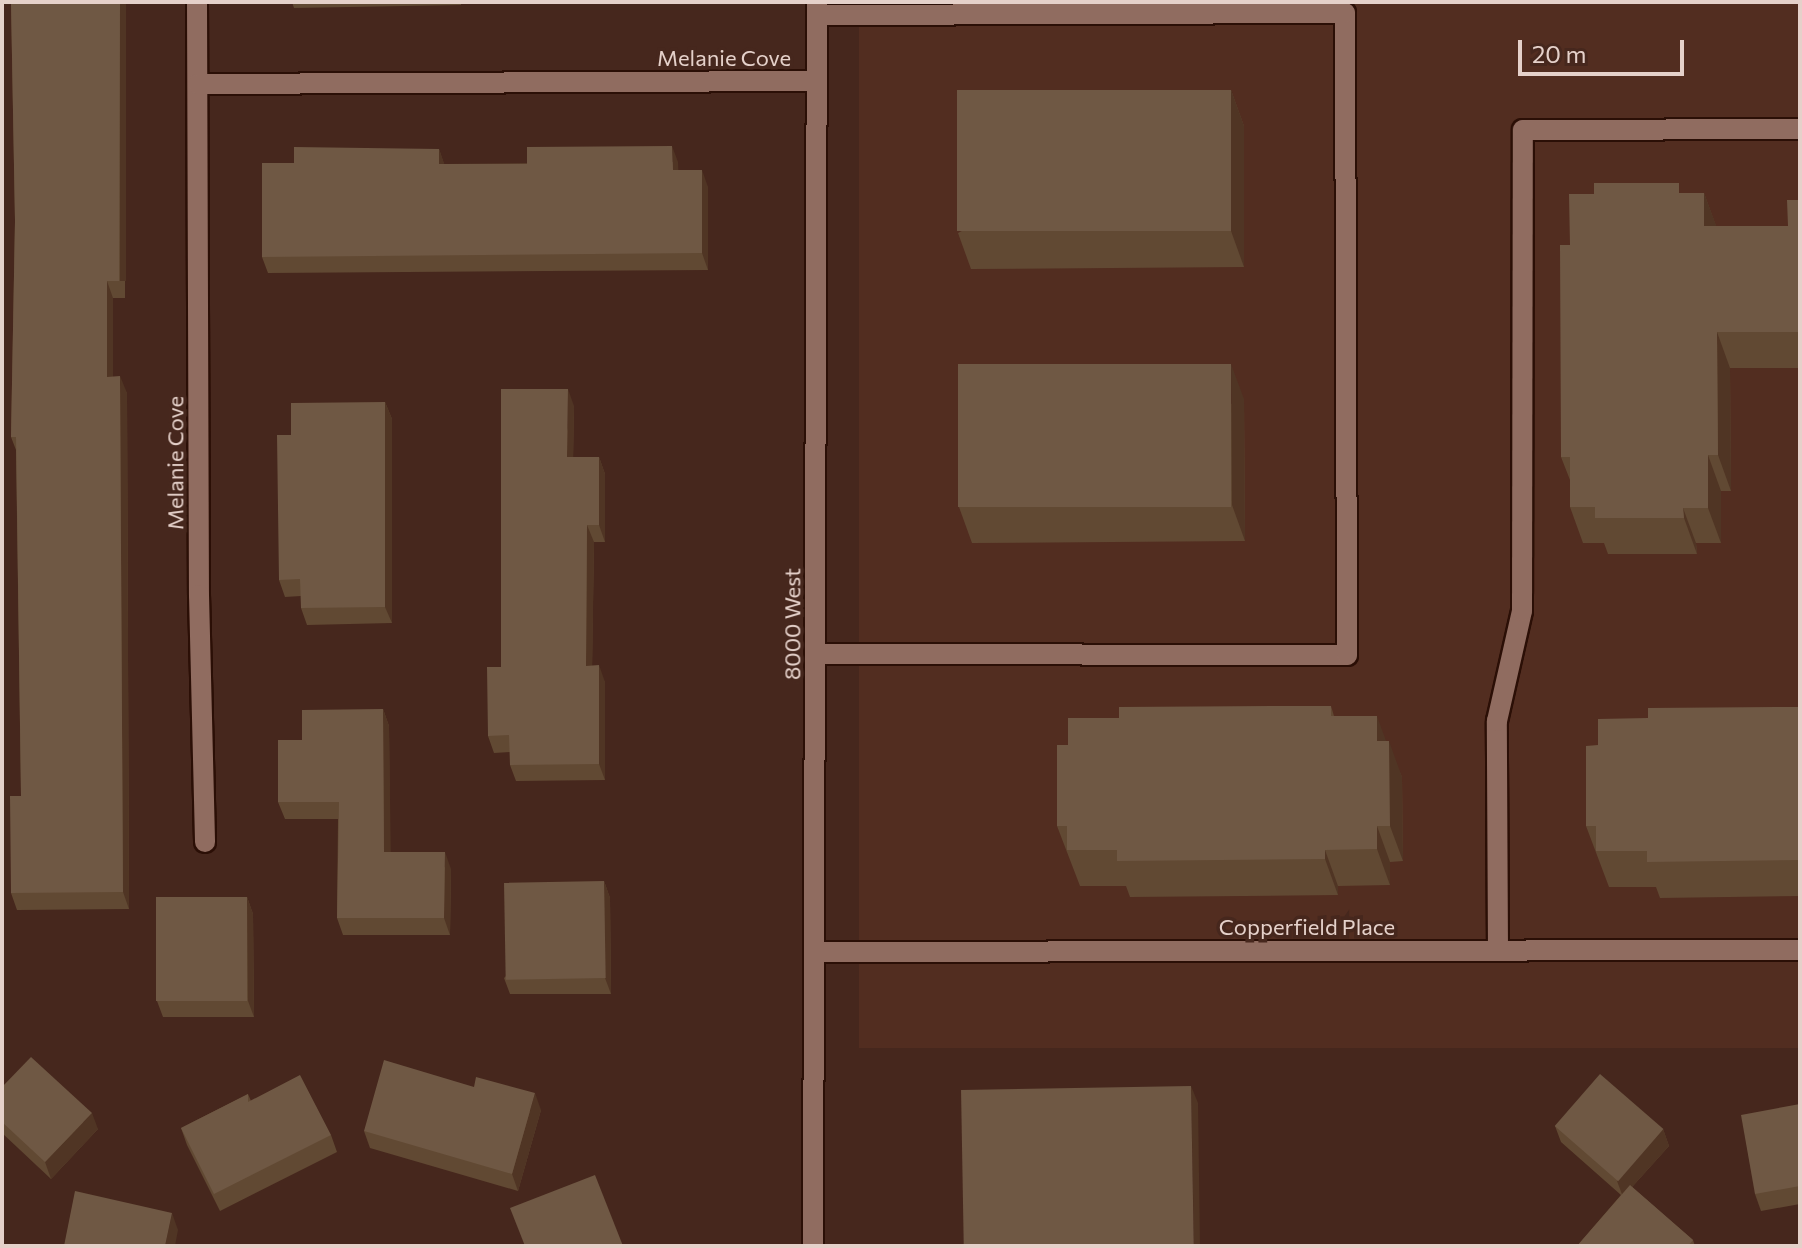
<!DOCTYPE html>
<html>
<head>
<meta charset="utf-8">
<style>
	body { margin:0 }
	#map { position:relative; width:1802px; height:1248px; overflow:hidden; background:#46271d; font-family:Commissioner,sans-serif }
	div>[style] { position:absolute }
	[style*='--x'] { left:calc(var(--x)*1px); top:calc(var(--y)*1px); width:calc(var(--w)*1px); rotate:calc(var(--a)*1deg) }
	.built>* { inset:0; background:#522d20; transform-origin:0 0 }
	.roads { filter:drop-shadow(2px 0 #2b0f06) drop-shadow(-2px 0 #2b0f06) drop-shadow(0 2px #2b0f06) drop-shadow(0 -2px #2b0f06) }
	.service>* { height:20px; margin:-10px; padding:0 10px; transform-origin:10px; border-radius:10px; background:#906c60 }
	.minor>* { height:20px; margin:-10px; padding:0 10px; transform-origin:10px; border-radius:10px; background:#906c60 }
	.tertiary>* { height:20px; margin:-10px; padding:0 10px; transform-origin:10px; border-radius:10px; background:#906c60 }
	.wall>* { inset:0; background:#614933 }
	.shaded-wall>* { inset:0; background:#503524; transform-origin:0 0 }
	.building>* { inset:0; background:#6f5844; transform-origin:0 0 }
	span { translate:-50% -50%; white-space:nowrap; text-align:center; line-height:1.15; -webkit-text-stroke:7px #46271d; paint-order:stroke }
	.street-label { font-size:22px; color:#e5d1ca }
	.frame { position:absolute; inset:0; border:4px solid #e5d1ca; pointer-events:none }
	.scale { position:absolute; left:1518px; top:40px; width:166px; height:36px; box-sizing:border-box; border:4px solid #e5d1ca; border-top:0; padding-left:10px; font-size:24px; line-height:28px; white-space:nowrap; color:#e5d1ca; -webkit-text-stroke:6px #46271d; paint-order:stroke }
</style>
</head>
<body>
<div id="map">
	<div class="built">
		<i style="left:859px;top:2px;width:941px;height:1046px"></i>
	</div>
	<div class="roads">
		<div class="service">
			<i style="--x:816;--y:654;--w:531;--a:0.11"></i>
			<i style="--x:1347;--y:655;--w:642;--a:-90.18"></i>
			<i style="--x:1345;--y:13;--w:528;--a:179.78"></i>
			<i style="--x:1498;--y:950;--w:229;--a:-90.3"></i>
			<i style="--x:1497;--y:721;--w:113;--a:-77.2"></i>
			<i style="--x:1522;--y:611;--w:481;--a:-89.9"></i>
			<i style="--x:1523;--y:130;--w:277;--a:-0.2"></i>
		</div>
		<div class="minor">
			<i style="--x:197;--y:2;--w:593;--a:89.81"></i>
			<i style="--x:199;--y:595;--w:247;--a:88.6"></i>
			<i style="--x:198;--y:84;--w:619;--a:-0.28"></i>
			<i style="--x:814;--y:952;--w:986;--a:-0.12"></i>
		</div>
		<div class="tertiary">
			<i style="--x:813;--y:1246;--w:1244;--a:-89.82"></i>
		</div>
	</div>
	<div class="wall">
		<i style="clip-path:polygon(11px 2px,126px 2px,125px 298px,113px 298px,113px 377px,127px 393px,129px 909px,17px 910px,11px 893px,21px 796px,16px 450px,11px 437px,15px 221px)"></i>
		<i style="clip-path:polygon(292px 2px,461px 2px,461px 5px,294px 8px)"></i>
		<i style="clip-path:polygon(1231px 90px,1244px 126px,1244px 267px,971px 269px,958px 233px)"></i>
		<i style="clip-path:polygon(439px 149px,444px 164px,678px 162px,678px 170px,708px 187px,708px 270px,268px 273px,262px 257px,294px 163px)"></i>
		<i style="clip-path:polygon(1704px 193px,1716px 226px,1788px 226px,1800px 200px,1800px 368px,1730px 368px,1731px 491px,1721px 491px,1721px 543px,1696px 543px,1697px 554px,1608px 554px,1604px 543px,1583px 543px,1570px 507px,1570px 480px,1561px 457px,1570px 245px,1594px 194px)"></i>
		<i style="clip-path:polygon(1244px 399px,1245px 541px,972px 543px,959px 507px)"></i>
		<i style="clip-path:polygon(385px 402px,392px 419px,392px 623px,307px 625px,301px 608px,301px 596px,285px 597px,279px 580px,291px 435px)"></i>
		<i style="clip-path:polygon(574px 406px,573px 457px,599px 457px,605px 474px,605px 542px,594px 542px,592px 666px,605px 682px,605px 780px,516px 781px,510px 765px,510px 752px,494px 753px,488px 736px,501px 667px)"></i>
		<i style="clip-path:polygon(1331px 706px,1334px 716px,1386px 741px,1402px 777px,1403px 861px,1390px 862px,1390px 885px,1338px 886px,1338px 895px,1130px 897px,1126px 886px,1080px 886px,1057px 826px,1068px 745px,1119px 718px)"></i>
		<i style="clip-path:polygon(1800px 707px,1800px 896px,1660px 898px,1656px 887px,1609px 887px,1586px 826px,1598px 745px,1648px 718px)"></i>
		<i style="clip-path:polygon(383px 709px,389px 726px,390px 852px,451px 869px,450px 935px,343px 935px,337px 918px,338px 819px,285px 819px,278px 802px,302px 740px)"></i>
		<i style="clip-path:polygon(604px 881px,610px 898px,611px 994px,510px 994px,504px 978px)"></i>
		<i style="clip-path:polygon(247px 897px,253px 914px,254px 1017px,163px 1017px,157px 1001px)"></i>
		<i style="clip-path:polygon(2px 1087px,98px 1129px,51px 1179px,2px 1133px)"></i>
		<i style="clip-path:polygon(248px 1094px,251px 1101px,331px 1135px,337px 1152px,220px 1211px,187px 1145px,181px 1128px)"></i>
		<i style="clip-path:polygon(1800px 1104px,1800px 1204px,1761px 1211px,1755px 1194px)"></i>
		<i style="clip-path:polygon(541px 1110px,518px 1191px,370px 1148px,364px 1131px)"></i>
		<i style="clip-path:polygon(1555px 1126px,1663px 1129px,1669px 1146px,1632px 1187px,1693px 1240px,1695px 1246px,1577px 1246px,1621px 1195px,1561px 1142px)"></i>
	</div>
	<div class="shaded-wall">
		<i style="left:120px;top:2px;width:6px;height:279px"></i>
		<i style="clip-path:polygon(1231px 90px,1244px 126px,1244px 267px,1231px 231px)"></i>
		<i style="clip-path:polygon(672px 146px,678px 162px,679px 187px,673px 170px)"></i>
		<i style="clip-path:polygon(439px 149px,445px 166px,439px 164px)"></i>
		<i style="clip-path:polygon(702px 170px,708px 187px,708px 270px,702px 253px)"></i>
		<i style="clip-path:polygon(1704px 193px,1717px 228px,1704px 226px)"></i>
		<i style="clip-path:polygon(107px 281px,113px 298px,113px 394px,107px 377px)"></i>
		<i style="clip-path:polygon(1717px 332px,1730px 368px,1731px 491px,1718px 455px)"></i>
		<i style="clip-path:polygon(1231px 364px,1244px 399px,1245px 541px,1232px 505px)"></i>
		<i style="clip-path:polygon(120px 376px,127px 393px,129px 909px,123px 892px)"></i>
		<i style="clip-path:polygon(568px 389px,574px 406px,573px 474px,567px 457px)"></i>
		<i style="clip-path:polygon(385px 402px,392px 419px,392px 623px,385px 607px)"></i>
		<i style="clip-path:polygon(1708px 455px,1721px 491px,1721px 543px,1708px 508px)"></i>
		<i style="clip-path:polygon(599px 457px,605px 474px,605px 542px,599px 525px)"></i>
		<i style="clip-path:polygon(1683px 508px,1696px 543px,1697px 554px,1684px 518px)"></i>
		<i style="clip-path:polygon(587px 525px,594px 542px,592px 682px,586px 666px)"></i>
		<i style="clip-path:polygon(599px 665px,605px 682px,605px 780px,599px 764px)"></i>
		<i style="clip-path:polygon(383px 709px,389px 726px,391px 869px,384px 852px)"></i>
		<i style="clip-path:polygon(1377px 716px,1389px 749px,1389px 741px,1402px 777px,1403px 861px,1390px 826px,1377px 741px)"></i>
		<i style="clip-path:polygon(1377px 826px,1390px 862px,1390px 885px,1377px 849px)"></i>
		<i style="clip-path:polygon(1325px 850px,1338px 886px,1338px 895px,1325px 859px)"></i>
		<i style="clip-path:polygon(445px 852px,451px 869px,450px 935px,444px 918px)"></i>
		<i style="clip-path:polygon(604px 881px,610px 898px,611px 994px,605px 978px)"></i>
		<i style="clip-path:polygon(247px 897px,253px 914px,254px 1017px,248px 1001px)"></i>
		<i style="clip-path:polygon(1191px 1086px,1198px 1103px,1200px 1246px,1194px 1246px)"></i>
		<i style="clip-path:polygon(535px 1093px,541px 1110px,518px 1191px,512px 1174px)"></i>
		<i style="clip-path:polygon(92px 1113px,98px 1129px,51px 1179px,45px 1162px)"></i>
		<i style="clip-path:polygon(1663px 1129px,1669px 1146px,1623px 1197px,1617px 1181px)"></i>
		<i style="clip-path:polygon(172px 1213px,178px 1230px,175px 1246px,165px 1246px)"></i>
	</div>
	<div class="building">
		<i style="clip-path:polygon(11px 2px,120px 2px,119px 281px,107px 281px,107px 377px,120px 376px,123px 892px,11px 893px,10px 796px,21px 796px,16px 437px,11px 437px,15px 221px)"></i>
		<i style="left:1231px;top:90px;width:141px;height:274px;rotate:90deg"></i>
		<i style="clip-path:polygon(672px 146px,673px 170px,702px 170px,702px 253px,262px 257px,262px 163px,294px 163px,294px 147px,439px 149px,439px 164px,527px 164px,527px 147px)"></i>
		<i style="clip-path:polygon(1594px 183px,1679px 183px,1679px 193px,1704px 193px,1704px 226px,1788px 226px,1787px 200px,1800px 200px,1800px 332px,1717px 332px,1718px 455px,1708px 455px,1708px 508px,1683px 508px,1684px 518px,1595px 518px,1595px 507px,1570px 507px,1570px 457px,1561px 457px,1560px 245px,1570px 245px,1569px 194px,1594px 194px)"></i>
		<i style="left:958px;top:364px;width:273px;height:143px"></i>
		<i style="clip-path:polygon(501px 389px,568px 389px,567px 457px,599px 457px,599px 525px,587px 525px,586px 666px,599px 665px,599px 764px,510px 765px,509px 735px,488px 736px,487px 667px,501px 667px)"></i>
		<i style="clip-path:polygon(385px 402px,385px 607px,301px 608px,300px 579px,279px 580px,277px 435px,291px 435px,291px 403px)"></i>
		<i style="clip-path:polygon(1272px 706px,1331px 706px,1331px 716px,1377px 716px,1377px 741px,1389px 741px,1390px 826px,1377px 826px,1377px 849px,1325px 850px,1325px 859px,1117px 861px,1117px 850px,1067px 850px,1067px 826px,1057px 826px,1057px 745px,1068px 745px,1068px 718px,1119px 718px,1119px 707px)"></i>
		<i style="clip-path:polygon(1776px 707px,1800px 707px,1800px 860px,1647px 862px,1647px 851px,1596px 851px,1596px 826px,1586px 826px,1586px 746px,1598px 745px,1598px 719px,1648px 718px,1648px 708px)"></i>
		<i style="clip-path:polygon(383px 709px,384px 852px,445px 852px,444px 918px,337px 918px,339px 802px,278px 802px,278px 740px,302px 740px,302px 710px)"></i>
		<i style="left:604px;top:881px;width:97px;height:100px;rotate:89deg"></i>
		<i style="left:156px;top:897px;width:91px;height:104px"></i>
		<i style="clip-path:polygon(31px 1057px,92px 1113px,45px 1162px,2px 1122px,2px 1087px)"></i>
		<i style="clip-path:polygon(384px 1060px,474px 1087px,476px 1077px,535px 1093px,512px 1174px,364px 1131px)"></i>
		<i style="left:1600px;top:1074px;width:84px;height:69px;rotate:41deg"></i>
		<i style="clip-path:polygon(300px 1075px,331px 1135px,214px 1194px,181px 1128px,248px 1094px,248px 1102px)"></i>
		<i style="left:1191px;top:1086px;width:160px;height:230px;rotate:89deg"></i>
		<i style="clip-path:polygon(1800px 1104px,1800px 1186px,1755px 1194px,1741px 1115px)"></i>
		<i style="clip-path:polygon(595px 1175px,623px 1246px,525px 1246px,510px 1208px)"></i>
		<i style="clip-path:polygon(1630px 1185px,1693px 1240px,1688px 1246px,1577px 1246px)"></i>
		<i style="clip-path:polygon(75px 1191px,172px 1213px,165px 1246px,64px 1246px)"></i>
	</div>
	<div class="street-label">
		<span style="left:724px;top:58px">Melanie Cove</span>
		<span style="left:175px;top:463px;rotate:-90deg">Melanie Cove</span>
		<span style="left:792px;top:624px;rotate:-90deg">8000 West</span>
		<span style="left:1307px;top:927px">Copperfield Place</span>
	</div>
	<div class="frame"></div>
	<div class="scale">20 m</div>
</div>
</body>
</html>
